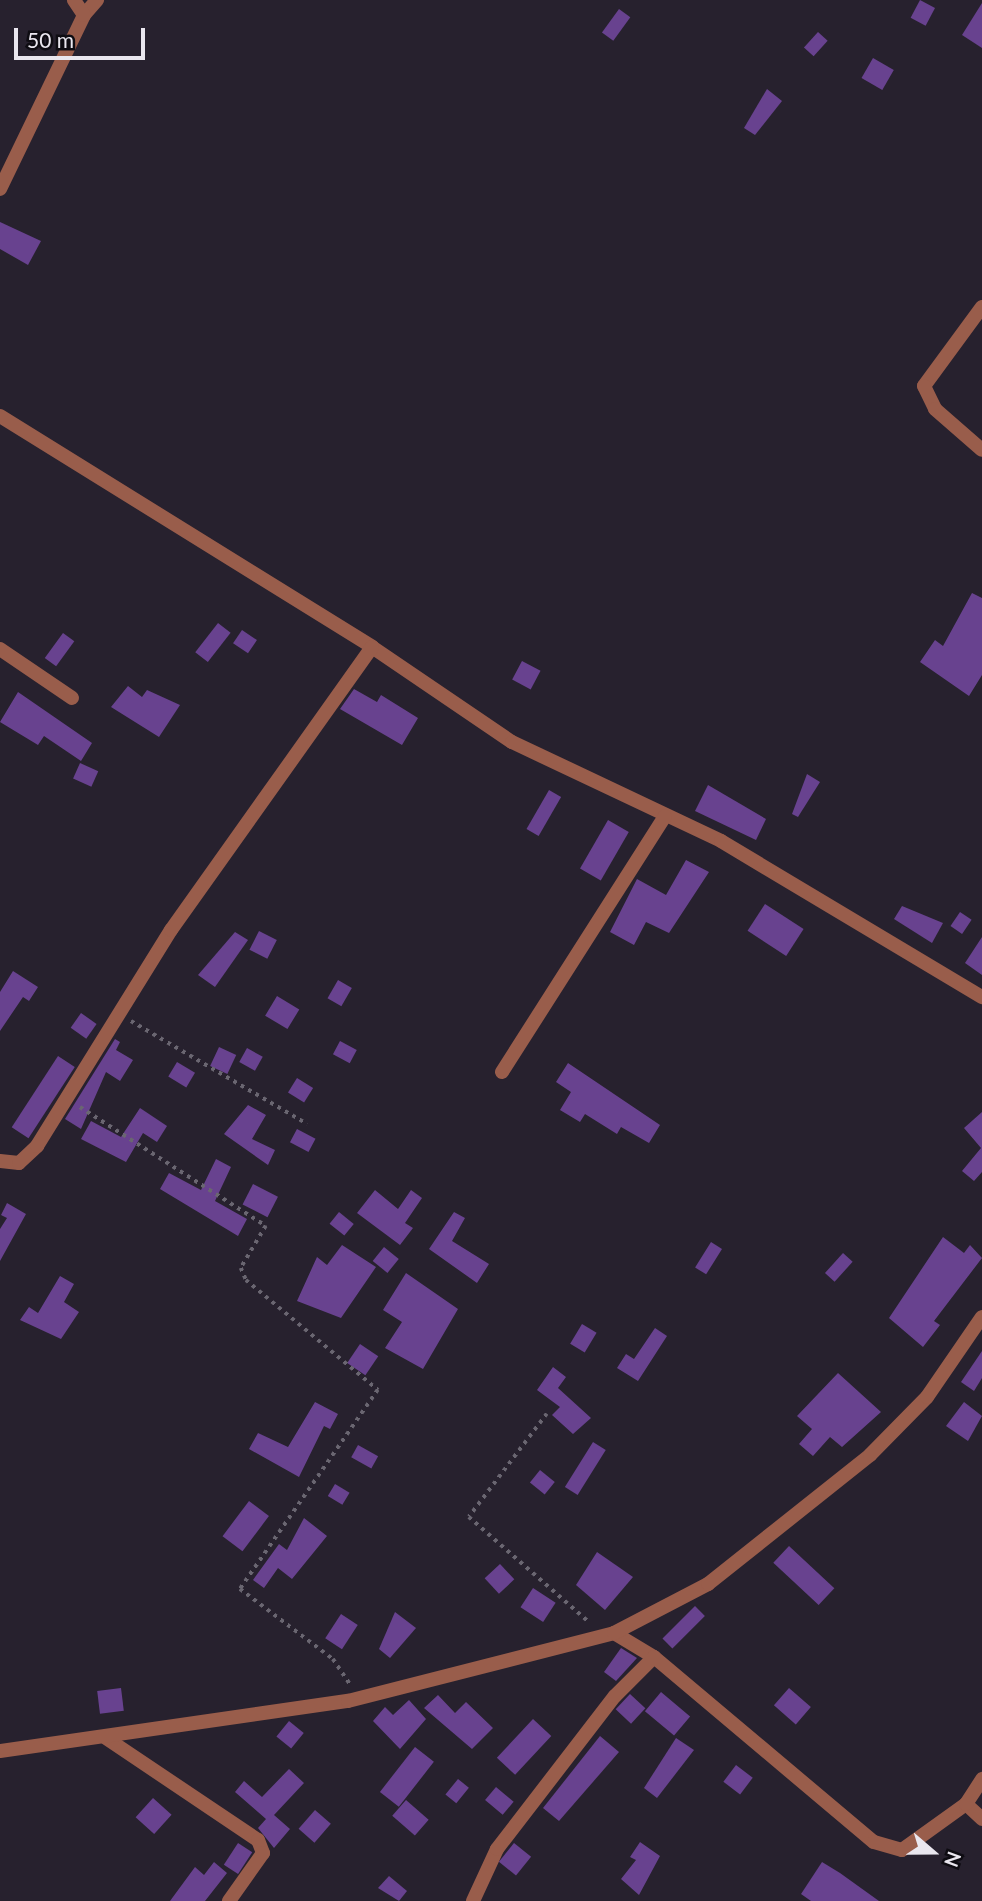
<!DOCTYPE html>
<html>
<head>
<meta charset="utf-8">
<style>
	body { margin:0 }
	#map { position:relative; width:982px; height:1901px; overflow:hidden; background:#27212e; font-family:Lato,sans-serif }
	div>[style] { position:absolute }
	[style*='--x'] { left:calc(var(--x)*1px); top:calc(var(--y)*1px); width:calc(var(--w)*1px); rotate:calc(var(--a)*1deg) }
	.building>* { inset:0; background:#68428f; transform-origin:0 0 }
	.path>* { height:3.5px; margin-top:-1.75px; transform-origin:0; background:repeating-linear-gradient(90deg,#6a6671 0 3.5px,transparent 0 8.5px) }
	.minor>* { height:14px; margin:-7px; padding:0 7px; transform-origin:7px; border-radius:7px; background:#995d4b }
	span { translate:-50% -50%; white-space:nowrap; text-align:center; line-height:1.15; -webkit-text-stroke:6px #0e0c12; paint-order:stroke }
	.north { position:absolute; left:898px; top:1817px; width:70px; height:70px; -webkit-text-stroke:5px #0e0c12; paint-order:stroke; rotate:110deg; font-size:19px; font-weight:700; line-height:28px; text-align:center; color:#eae7ef }
	.north::after { content:''; display:block; margin:auto; width:24px; height:32px; background:#eae7ef; clip-path:polygon(50% 0,100% 100%,50% 72%,0 100%) }
	.scale { position:absolute; left:14px; top:28px; width:131px; height:32px; box-sizing:border-box; border:4px solid #eae7ef; border-top:0; padding-left:9px; font-size:21px; line-height:24px; white-space:nowrap; color:#eae7ef; -webkit-text-stroke:5px #0e0c12; paint-order:stroke }
</style>
</head>
<body>
<div id="map">
	<div class="building">
		<i style="left:920px;top:0;width:17px;height:20px;rotate:28deg"></i>
		<i style="clip-path:polygon(982px 3px,982px 48px,962px 35px)"></i>
		<i style="left:619px;top:9px;width:14px;height:29px;rotate:36deg"></i>
		<i style="left:818px;top:32px;width:13px;height:21px;rotate:42deg"></i>
		<i style="left:873px;top:58px;width:24px;height:23px;rotate:30deg"></i>
		<i style="clip-path:polygon(767px 89px,782px 101px,755px 135px,744px 128px)"></i>
		<i style="clip-path:polygon(0 222px,41px 241px,28px 265px,0 249px)"></i>
		<i style="clip-path:polygon(972px 593px,982px 598px,982px 675px,969px 696px,920px 662px,935px 640px,943px 646px)"></i>
		<i style="left:218px;top:623px;width:16px;height:37px;rotate:38deg"></i>
		<i style="left:242px;top:630px;width:18px;height:16px;rotate:34deg"></i>
		<i style="left:63px;top:633px;width:14px;height:31px;rotate:36deg"></i>
		<i style="left:522px;top:661px;width:21px;height:21px;rotate:28deg"></i>
		<i style="clip-path:polygon(128px 686px,142px 697px,147px 690px,180px 705px,159px 737px,111px 707px)"></i>
		<i style="clip-path:polygon(354px 689px,377px 702px,381px 695px,418px 718px,402px 745px,340px 709px)"></i>
		<i style="clip-path:polygon(18px 692px,92px 743px,81px 761px,44px 736px,38px 745px,0 722px)"></i>
		<i style="left:80px;top:763px;width:20px;height:17px;rotate:24deg"></i>
		<i style="clip-path:polygon(807px 774px,820px 782px,798px 817px,792px 814px)"></i>
		<i style="clip-path:polygon(708px 785px,766px 819px,756px 840px,695px 811px)"></i>
		<i style="left:549px;top:790px;width:14px;height:45px;rotate:30deg"></i>
		<i style="left:608px;top:820px;width:24px;height:56px;rotate:30deg"></i>
		<i style="clip-path:polygon(686px 860px,709px 872px,669px 933px,646px 922px,634px 945px,610px 932px,637px 879px,666px 895px)"></i>
		<i style="left:765px;top:904px;width:46px;height:32px;rotate:33deg"></i>
		<i style="clip-path:polygon(902px 906px,943px 923px,932px 943px,894px 919px)"></i>
		<i style="left:960px;top:912px;width:14px;height:17px;rotate:34deg"></i>
		<i style="left:259px;top:931px;width:20px;height:21px;rotate:27deg"></i>
		<i style="clip-path:polygon(235px 932px,248px 940px,215px 987px,198px 975px)"></i>
		<i style="clip-path:polygon(982px 937px,982px 975px,965px 963px)"></i>
		<i style="clip-path:polygon(13px 971px,38px 987px,29px 1001px,23px 997px,0 1031px,0 992px)"></i>
		<i style="left:338px;top:980px;width:16px;height:21px;rotate:30deg"></i>
		<i style="left:277px;top:996px;width:26px;height:23px;rotate:31deg"></i>
		<i style="left:81px;top:1013px;width:19px;height:18px;rotate:35deg"></i>
		<i style="clip-path:polygon(115px 1039px,120px 1042px,116px 1050px,133px 1060px,120px 1081px,106px 1072px,81px 1129px,65px 1119px)"></i>
		<i style="left:340px;top:1041px;width:19px;height:15px;rotate:28deg"></i>
		<i style="left:219px;top:1047px;width:19px;height:21px;rotate:25deg"></i>
		<i style="left:247px;top:1048px;width:18px;height:16px;rotate:29deg"></i>
		<i style="left:58px;top:1056px;width:20px;height:85px;rotate:33deg"></i>
		<i style="left:177px;top:1062px;width:21px;height:17px;rotate:31deg"></i>
		<i style="clip-path:polygon(568px 1063px,660px 1125px,649px 1143px,621px 1127px,617px 1134px,585px 1114px,580px 1122px,560px 1110px,571px 1092px,556px 1082px)"></i>
		<i style="left:297px;top:1078px;width:19px;height:17px;rotate:32deg"></i>
		<i style="clip-path:polygon(248px 1105px,266px 1115px,252px 1139px,275px 1150px,268px 1165px,224px 1134px)"></i>
		<i style="clip-path:polygon(140px 1108px,167px 1126px,157px 1142px,143px 1133px,126px 1162px,81px 1139px,91px 1121px,121px 1137px)"></i>
		<i style="clip-path:polygon(982px 1112px,982px 1172px,974px 1181px,962px 1171px,981px 1148px,964px 1128px)"></i>
		<i style="left:297px;top:1129px;width:21px;height:15px;rotate:28deg"></i>
		<i style="clip-path:polygon(216px 1159px,231px 1167px,215px 1201px,247px 1219px,238px 1236px,160px 1189px,169px 1173px,201px 1190px)"></i>
		<i style="left:253px;top:1184px;width:28px;height:23px;rotate:27deg"></i>
		<i style="clip-path:polygon(375px 1190px,398px 1209px,411px 1190px,422px 1198px,405px 1223px,413px 1228px,400px 1245px,357px 1213px)"></i>
		<i style="clip-path:polygon(7px 1203px,26px 1214px,0 1261px,0 1229px,7px 1218px,1px 1215px)"></i>
		<i style="left:339px;top:1212px;width:19px;height:15px;rotate:39deg"></i>
		<i style="clip-path:polygon(454px 1212px,465px 1218px,452px 1241px,489px 1264px,477px 1283px,429px 1249px)"></i>
		<i style="clip-path:polygon(943px 1237px,964px 1253px,970px 1245px,982px 1258px,934px 1321px,940px 1325px,923px 1347px,889px 1318px)"></i>
		<i style="left:711px;top:1242px;width:13px;height:30px;rotate:32deg"></i>
		<i style="clip-path:polygon(342px 1245px,376px 1267px,341px 1318px,297px 1301px,317px 1257px,327px 1265px)"></i>
		<i style="left:384px;top:1247px;width:19px;height:18px;rotate:39deg"></i>
		<i style="left:843px;top:1253px;width:13px;height:27px;rotate:42deg"></i>
		<i style="clip-path:polygon(406px 1273px,458px 1309px,423px 1369px,385px 1348px,402px 1322px,383px 1310px)"></i>
		<i style="clip-path:polygon(60px 1276px,74px 1284px,64px 1302px,79px 1312px,61px 1339px,20px 1320px,29px 1307px,38px 1313px)"></i>
		<i style="left:582px;top:1324px;width:17px;height:23px;rotate:31deg"></i>
		<i style="clip-path:polygon(655px 1328px,667px 1336px,638px 1381px,617px 1368px,626px 1354px,634px 1359px)"></i>
		<i style="left:360px;top:1344px;width:22px;height:23px;rotate:34deg"></i>
		<i style="clip-path:polygon(982px 1351px,982px 1378px,974px 1391px,961px 1382px)"></i>
		<i style="clip-path:polygon(553px 1367px,566px 1377px,558px 1388px,591px 1418px,573px 1434px,552px 1415px,560px 1407px,537px 1390px)"></i>
		<i style="clip-path:polygon(838px 1373px,881px 1412px,842px 1447px,830px 1437px,813px 1456px,799px 1444px,812px 1429px,797px 1416px)"></i>
		<i style="clip-path:polygon(315px 1402px,338px 1414px,330px 1429px,324px 1426px,299px 1477px,249px 1449px,258px 1433px,288px 1447px)"></i>
		<i style="clip-path:polygon(964px 1402px,982px 1416px,968px 1441px,946px 1426px)"></i>
		<i style="left:593px;top:1442px;width:15px;height:53px;rotate:32deg"></i>
		<i style="left:358px;top:1445px;width:23px;height:14px;rotate:29deg"></i>
		<i style="left:540px;top:1470px;width:19px;height:16px;rotate:39deg"></i>
		<i style="left:335px;top:1484px;width:17px;height:14px;rotate:31deg"></i>
		<i style="left:249px;top:1501px;width:25px;height:44px;rotate:37deg"></i>
		<i style="clip-path:polygon(304px 1518px,327px 1536px,292px 1579px,278px 1568px,264px 1588px,253px 1580px,279px 1544px,287px 1550px)"></i>
		<i style="left:789px;top:1546px;width:62px;height:23px;rotate:43deg"></i>
		<i style="clip-path:polygon(597px 1552px,633px 1577px,605px 1610px,576px 1585px)"></i>
		<i style="left:500px;top:1564px;width:21px;height:21px;rotate:47deg"></i>
		<i style="left:533px;top:1588px;width:27px;height:23px;rotate:33deg"></i>
		<i style="left:695px;top:1606px;width:14px;height:46px;rotate:45deg"></i>
		<i style="clip-path:polygon(395px 1612px,416px 1628px,390px 1658px,379px 1649px)"></i>
		<i style="left:341px;top:1614px;width:20px;height:29px;rotate:33deg"></i>
		<i style="clip-path:polygon(621px 1648px,637px 1658px,616px 1681px,604px 1672px)"></i>
		<i style="left:121px;top:1688px;width:23px;height:24px;rotate:83deg"></i>
		<i style="left:789px;top:1688px;width:29px;height:23px;rotate:41deg"></i>
		<i style="left:661px;top:1692px;width:38px;height:25px;rotate:40deg"></i>
		<i style="left:630px;top:1694px;width:21px;height:21px;rotate:43deg"></i>
		<i style="clip-path:polygon(438px 1695px,455px 1713px,466px 1702px,493px 1728px,472px 1749px,424px 1708px)"></i>
		<i style="clip-path:polygon(409px 1700px,426px 1719px,400px 1749px,373px 1721px,385px 1707px,393px 1715px)"></i>
		<i style="left:533px;top:1719px;width:25px;height:53px;rotate:43deg"></i>
		<i style="left:289px;top:1721px;width:19px;height:20px;rotate:39deg"></i>
		<i style="clip-path:polygon(600px 1736px,619px 1752px,559px 1821px,543px 1808px)"></i>
		<i style="clip-path:polygon(676px 1738px,694px 1750px,657px 1798px,644px 1788px)"></i>
		<i style="left:415px;top:1747px;width:24px;height:57px;rotate:38deg"></i>
		<i style="left:736px;top:1765px;width:21px;height:21px;rotate:37deg"></i>
		<i style="clip-path:polygon(289px 1769px,304px 1783px,274px 1815px,290px 1829px,274px 1848px,258px 1828px,266px 1819px,235px 1792px,244px 1781px,262px 1797px)"></i>
		<i style="left:458px;top:1779px;width:14px;height:20px;rotate:39deg"></i>
		<i style="left:496px;top:1787px;width:23px;height:17px;rotate:40deg"></i>
		<i style="left:153px;top:1798px;width:25px;height:26px;rotate:42deg"></i>
		<i style="left:406px;top:1800px;width:30px;height:21px;rotate:41deg"></i>
		<i style="left:315px;top:1810px;width:21px;height:25px;rotate:41deg"></i>
		<i style="clip-path:polygon(640px 1842px,660px 1856px,639px 1895px,621px 1879px,636px 1860px,630px 1857px)"></i>
		<i style="left:238px;top:1843px;width:17px;height:26px;rotate:33deg"></i>
		<i style="left:514px;top:1843px;width:22px;height:24px;rotate:39deg"></i>
		<i style="clip-path:polygon(214px 1862px,227px 1873px,205px 1901px,170px 1901px,195px 1867px,204px 1875px)"></i>
		<i style="clip-path:polygon(822px 1862px,840px 1873px,879px 1901px,811px 1901px,801px 1894px)"></i>
		<i style="clip-path:polygon(389px 1876px,407px 1891px,399px 1901px,378px 1888px)"></i>
	</div>
	<div class="path">
		<i style="--x:131;--y:1021;--w:204;--a:30.3"></i>
		<i style="--x:80;--y:1107;--w:221;--a:32.6"></i>
		<i style="--x:266;--y:1226;--w:49;--a:120.8"></i>
		<i style="--x:241;--y:1268;--w:13;--a:67"></i>
		<i style="--x:246;--y:1280;--w:172;--a:39.8"></i>
		<i style="--x:378;--y:1390;--w:242;--a:124.7"></i>
		<i style="--x:240;--y:1589;--w:116;--a:37"></i>
		<i style="--x:333;--y:1659;--w:32;--a:56"></i>
		<i style="--x:547;--y:1414;--w:129;--a:127.1"></i>
		<i style="--x:469;--y:1517;--w:161;--a:41.2"></i>
	</div>
	<div class="minor">
		<i style="--x:84;--y:15;--w:20;--a:-49"></i>
		<i style="--x:0;--y:189;--w:193;--a:-64.2"></i>
		<i style="--x:84;--y:15;--w:18;--a:-124"></i>
		<i style="--x:982;--y:307;--w:98;--a:126.3"></i>
		<i style="--x:924;--y:386;--w:25;--a:64"></i>
		<i style="--x:935;--y:409;--w:62;--a:41.1"></i>
		<i style="--x:0;--y:416;--w:438;--a:31.8"></i>
		<i style="--x:372;--y:647;--w:169;--a:34.2"></i>
		<i style="--x:512;--y:742;--w:231;--a:25.3"></i>
		<i style="--x:721;--y:841;--w:304;--a:30.9"></i>
		<i style="--x:0;--y:649;--w:87;--a:34.2"></i>
		<i style="--x:502;--y:1072;--w:303;--a:-57.5"></i>
		<i style="--x:0;--y:1161;--w:19;--a:6"></i>
		<i style="--x:19;--y:1163;--w:25;--a:-43"></i>
		<i style="--x:37;--y:1146;--w:254;--a:-58.2"></i>
		<i style="--x:171;--y:930;--w:347;--a:-54.6"></i>
		<i style="--x:614;--y:1633;--w:47;--a:31"></i>
		<i style="--x:654;--y:1657;--w:287;--a:40.1"></i>
		<i style="--x:874;--y:1842;--w:29;--a:16"></i>
		<i style="--x:902;--y:1850;--w:79;--a:-35.7"></i>
		<i style="--x:966;--y:1804;--w:22;--a:43"></i>
		<i style="--x:106;--y:1738;--w:183;--a:33.9"></i>
		<i style="--x:258;--y:1840;--w:14;--a:69"></i>
		<i style="--x:263;--y:1853;--w:59;--a:125.3"></i>
		<i style="--x:0;--y:1751;--w:352;--a:-8.2"></i>
		<i style="--x:348;--y:1701;--w:275;--a:-14.3"></i>
		<i style="--x:614;--y:1633;--w:106;--a:-27.5"></i>
		<i style="--x:708;--y:1584;--w:207;--a:-38.5"></i>
		<i style="--x:870;--y:1455;--w:81;--a:-45.5"></i>
		<i style="--x:927;--y:1397;--w:97;--a:-55.5"></i>
		<i style="--x:966;--y:1804;--w:30;--a:-57"></i>
		<i style="--x:473;--y:1901;--w:57;--a:-65.2"></i>
		<i style="--x:497;--y:1849;--w:193;--a:-52.4"></i>
		<i style="--x:615;--y:1696;--w:55;--a:-45"></i>
	</div>
	<div class="north">N</div>
	<div class="scale">50 m</div>
</div>
</body>
</html>
